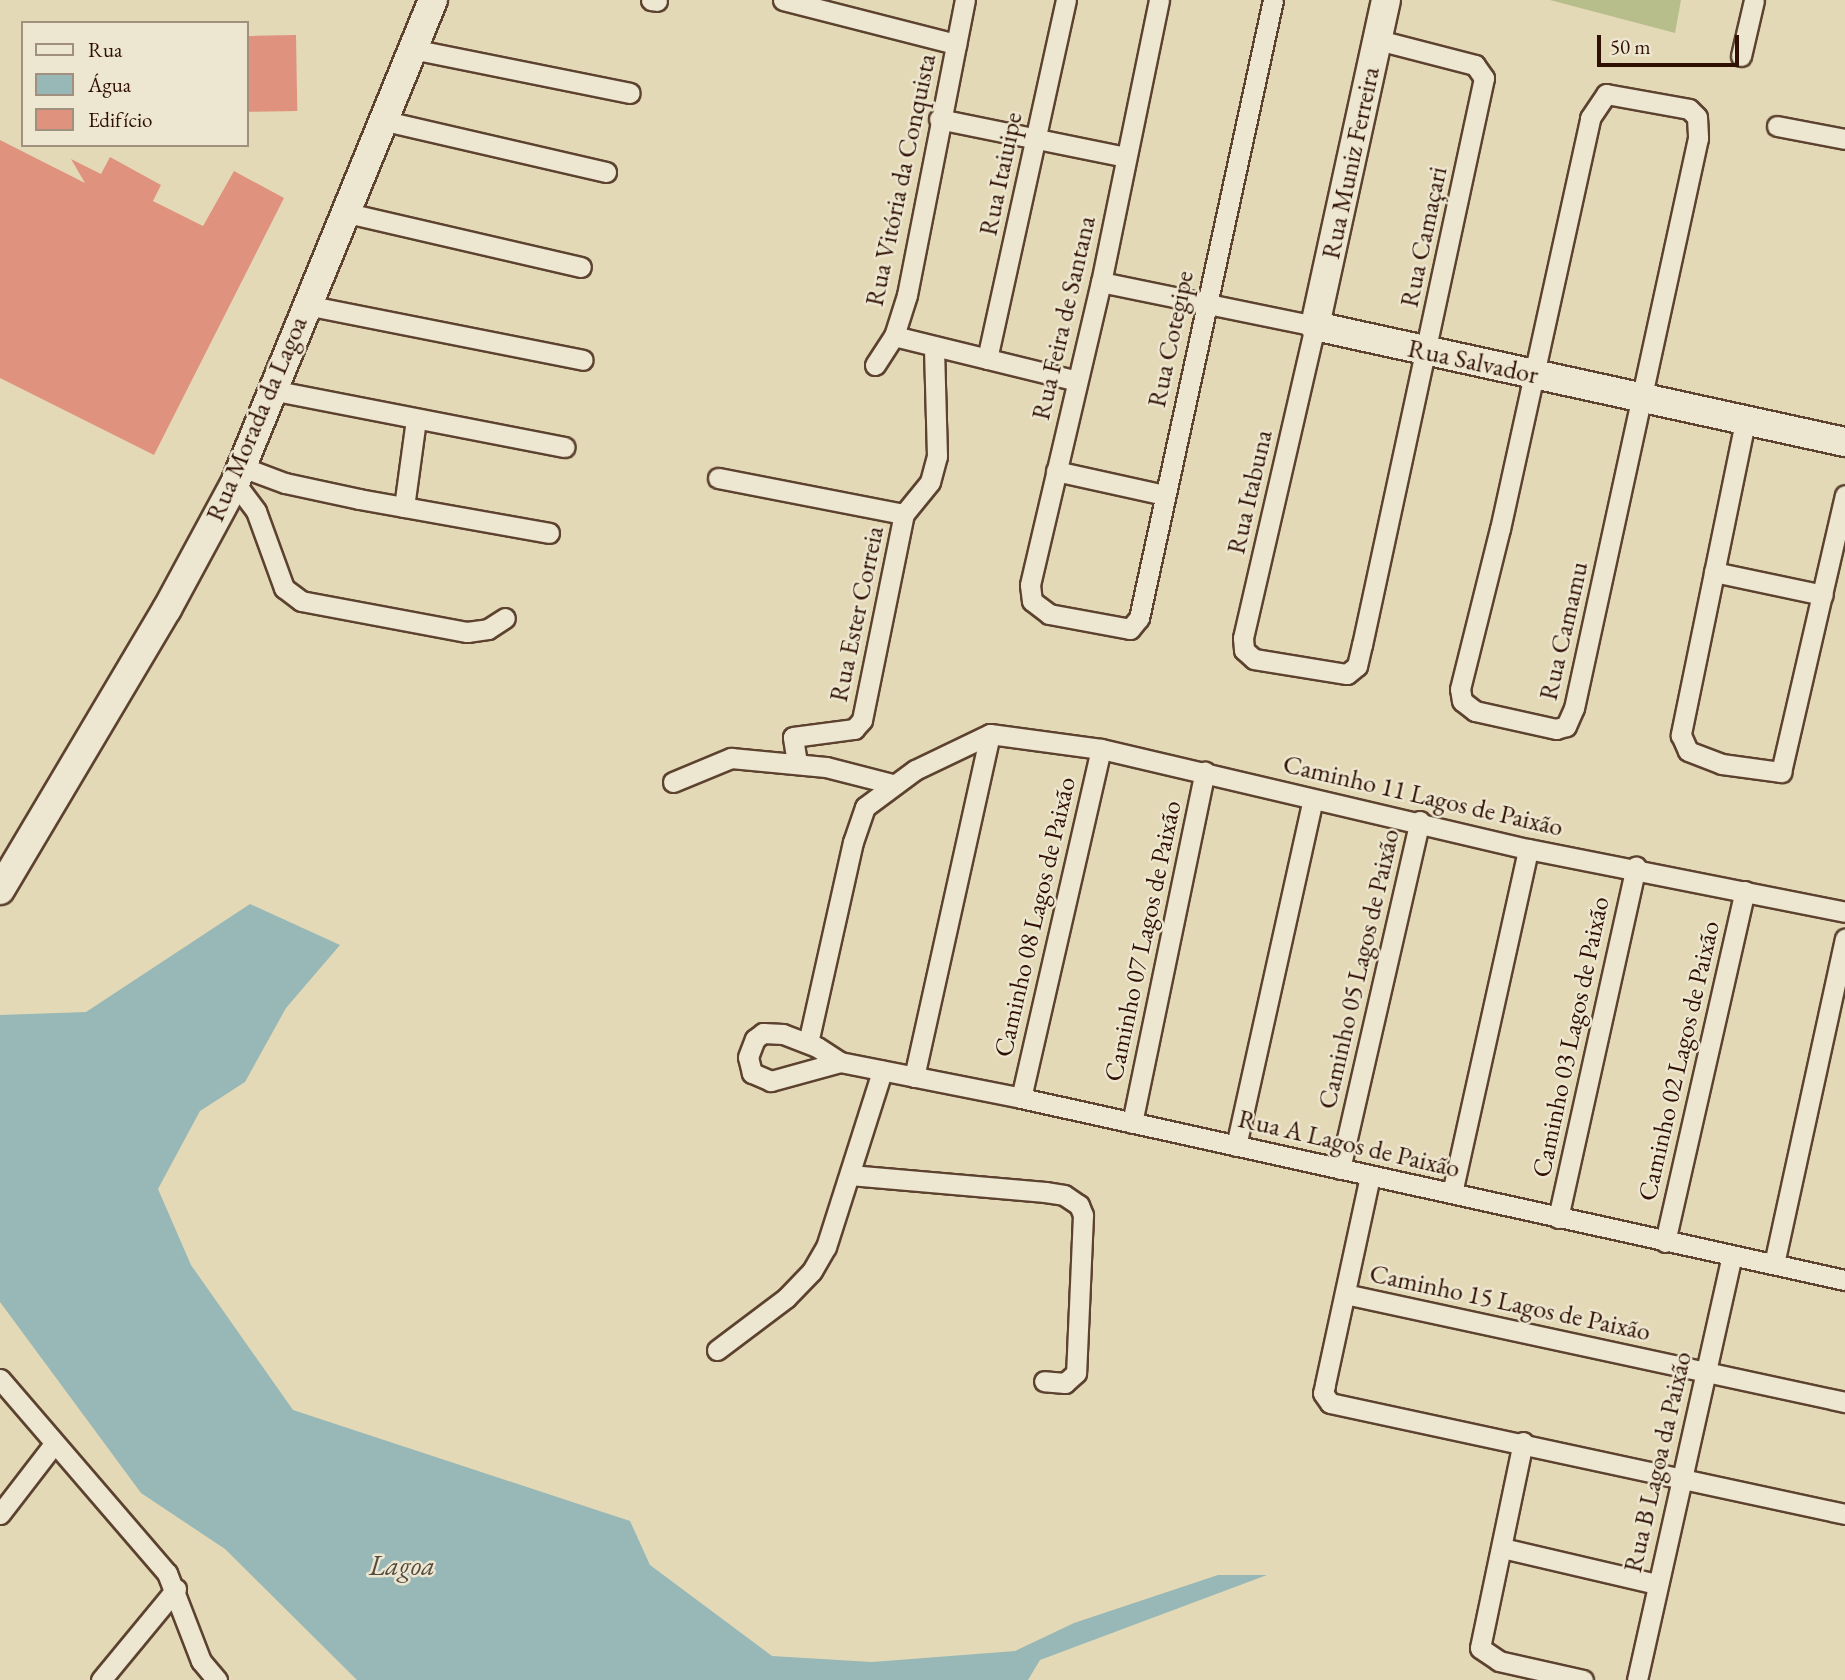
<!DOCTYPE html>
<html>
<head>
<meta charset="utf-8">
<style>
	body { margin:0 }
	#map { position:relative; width:1845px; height:1680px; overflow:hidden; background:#e4d9b6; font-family:"EB Garamond",serif }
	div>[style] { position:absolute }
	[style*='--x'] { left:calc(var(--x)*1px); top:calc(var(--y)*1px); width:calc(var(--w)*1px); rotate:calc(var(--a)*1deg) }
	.green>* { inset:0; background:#b7be8b }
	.water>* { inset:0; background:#98b8b7 }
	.building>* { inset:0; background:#df937f; transform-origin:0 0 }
	.roads { filter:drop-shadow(2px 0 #5c422f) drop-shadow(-2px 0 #5c422f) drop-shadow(0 2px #5c422f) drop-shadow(0 -2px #5c422f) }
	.street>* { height:19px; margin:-9.5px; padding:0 9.5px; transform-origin:9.5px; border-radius:9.5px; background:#ede6d0 }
	.secondary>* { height:28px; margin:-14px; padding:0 14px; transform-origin:14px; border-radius:14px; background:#ede6d0 }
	span { translate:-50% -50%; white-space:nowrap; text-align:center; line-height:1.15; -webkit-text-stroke:5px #ede6d0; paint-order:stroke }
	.street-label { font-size:26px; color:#2f1002 }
	.water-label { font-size:28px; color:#544b41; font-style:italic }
	.legend { position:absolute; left:21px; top:21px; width:228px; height:126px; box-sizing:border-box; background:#ede6d0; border:2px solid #a1907e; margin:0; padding:9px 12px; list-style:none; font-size:21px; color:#2f1002 }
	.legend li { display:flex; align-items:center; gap:14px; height:35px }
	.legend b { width:35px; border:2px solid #a1907e }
	.scale { position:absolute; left:1597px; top:35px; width:142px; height:32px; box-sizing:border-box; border:4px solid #2f1002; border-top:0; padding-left:9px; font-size:21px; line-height:24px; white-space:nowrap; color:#2f1002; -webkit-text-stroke:5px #ede6d0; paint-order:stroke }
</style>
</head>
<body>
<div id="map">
	<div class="green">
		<i style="clip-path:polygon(1550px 0,1681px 0,1675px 33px)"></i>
	</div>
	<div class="water">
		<i style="clip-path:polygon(250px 904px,340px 945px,286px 1008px,245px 1082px,200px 1111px,158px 1189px,191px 1265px,293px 1410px,630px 1521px,650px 1565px,772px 1656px,872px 1662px,1015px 1651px,1074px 1623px,1218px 1575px,1267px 1575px,1040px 1660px,1028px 1680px,357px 1680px,225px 1549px,141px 1493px,0 1302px,0 1015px,86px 1012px)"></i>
	</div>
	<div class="building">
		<i style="left:296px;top:35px;width:76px;height:49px;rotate:89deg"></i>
		<i style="clip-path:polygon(0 140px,85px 183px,71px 159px,101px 174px,110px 157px,161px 185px,153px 201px,203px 226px,234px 171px,284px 198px,154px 455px,0 378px)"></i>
	</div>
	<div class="roads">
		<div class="street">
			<i style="--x:651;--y:0;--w:6;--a:9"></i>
			<i style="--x:783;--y:0;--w:179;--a:14.3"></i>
			<i style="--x:1159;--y:0;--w:288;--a:101.6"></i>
			<i style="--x:1101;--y:282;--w:311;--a:103.2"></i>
			<i style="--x:1030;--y:585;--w:16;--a:83"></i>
			<i style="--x:1032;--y:601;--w:21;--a:37"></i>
			<i style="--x:1049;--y:614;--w:82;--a:10.5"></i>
			<i style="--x:1130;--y:629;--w:14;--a:-51"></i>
			<i style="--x:1139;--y:618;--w:632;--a:-77.77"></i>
			<i style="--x:412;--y:49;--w:222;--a:11.4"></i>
			<i style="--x:1741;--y:56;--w:57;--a:-76.9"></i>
			<i style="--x:1606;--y:94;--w:84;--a:10.2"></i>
			<i style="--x:1689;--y:109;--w:11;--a:45"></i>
			<i style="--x:1697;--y:117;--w:21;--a:87"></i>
			<i style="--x:1698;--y:138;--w:583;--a:102.27"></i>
			<i style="--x:1574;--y:708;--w:20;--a:114"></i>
			<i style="--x:1566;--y:726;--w:10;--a:163"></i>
			<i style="--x:1556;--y:729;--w:83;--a:-167.5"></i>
			<i style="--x:1475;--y:711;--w:16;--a:-142"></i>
			<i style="--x:1462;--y:701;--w:12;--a:-99"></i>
			<i style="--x:1460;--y:689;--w:165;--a:-76"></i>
			<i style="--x:1500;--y:529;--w:421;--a:-77.6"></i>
			<i style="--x:1590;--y:118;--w:29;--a:-56"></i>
			<i style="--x:939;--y:119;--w:190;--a:11.5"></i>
			<i style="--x:381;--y:120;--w:231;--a:13"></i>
			<i style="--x:1777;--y:126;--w:69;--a:10.8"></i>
			<i style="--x:343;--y:212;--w:244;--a:13"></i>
			<i style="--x:1101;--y:282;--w:218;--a:11.6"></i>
			<i style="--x:1315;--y:326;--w:320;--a:103"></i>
			<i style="--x:1243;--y:638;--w:12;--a:85"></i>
			<i style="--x:1244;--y:650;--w:13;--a:42"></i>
			<i style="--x:1254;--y:659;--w:94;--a:9.2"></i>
			<i style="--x:1347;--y:674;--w:13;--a:-39"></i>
			<i style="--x:1357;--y:666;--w:22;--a:-77"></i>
			<i style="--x:1362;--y:645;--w:580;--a:-77.86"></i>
			<i style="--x:1484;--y:78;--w:16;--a:-125"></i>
			<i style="--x:1475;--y:65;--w:100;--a:-165.5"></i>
			<i style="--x:306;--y:305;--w:282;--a:11.2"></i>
			<i style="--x:894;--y:336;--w:188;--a:13.8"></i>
			<i style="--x:987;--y:359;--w:368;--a:-77.6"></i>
			<i style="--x:875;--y:365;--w:35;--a:-57"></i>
			<i style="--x:894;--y:336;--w:43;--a:-72.4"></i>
			<i style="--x:907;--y:295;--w:301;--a:-78.9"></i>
			<i style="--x:271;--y:390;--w:299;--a:11"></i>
			<i style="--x:1746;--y:417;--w:325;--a:101.6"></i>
			<i style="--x:1681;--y:735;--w:17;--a:66"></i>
			<i style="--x:1688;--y:751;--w:36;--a:21"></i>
			<i style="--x:1722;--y:764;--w:60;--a:7.7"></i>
			<i style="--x:1781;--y:772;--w:284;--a:-77"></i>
			<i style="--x:242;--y:467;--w:46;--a:20.4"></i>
			<i style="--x:285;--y:483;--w:76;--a:12.2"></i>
			<i style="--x:359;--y:499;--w:193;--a:10.1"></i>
			<i style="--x:1056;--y:471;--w:111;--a:12.5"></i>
			<i style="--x:718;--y:478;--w:189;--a:11"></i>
			<i style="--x:235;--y:483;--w:35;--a:53"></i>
			<i style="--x:256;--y:511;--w:82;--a:70"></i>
			<i style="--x:284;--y:588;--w:21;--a:37"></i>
			<i style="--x:301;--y:601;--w:169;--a:10.6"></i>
			<i style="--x:467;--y:632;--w:21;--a:-8"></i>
			<i style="--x:488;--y:629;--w:20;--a:-33"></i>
			<i style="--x:404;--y:507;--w:89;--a:-82.2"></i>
			<i style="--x:1714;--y:572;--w:111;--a:11.9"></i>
			<i style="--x:797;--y:763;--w:26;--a:-99"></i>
			<i style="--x:793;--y:737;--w:62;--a:-7.5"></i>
			<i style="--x:854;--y:729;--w:12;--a:-48"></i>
			<i style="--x:862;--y:720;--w:210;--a:-78.5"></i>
			<i style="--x:904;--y:514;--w:41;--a:-50.9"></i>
			<i style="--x:930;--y:482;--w:27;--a:-75"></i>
			<i style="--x:937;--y:456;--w:110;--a:-91.6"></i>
			<i style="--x:673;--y:782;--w:63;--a:-22.5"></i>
			<i style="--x:731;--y:758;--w:95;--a:5.4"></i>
			<i style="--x:826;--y:767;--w:68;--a:14.4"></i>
			<i style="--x:808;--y:1043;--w:206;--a:-77.4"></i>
			<i style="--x:853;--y:842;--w:37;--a:-71"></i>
			<i style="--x:865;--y:807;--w:62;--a:-36.5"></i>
			<i style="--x:915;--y:770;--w:83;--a:-25.6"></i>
			<i style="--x:990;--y:734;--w:112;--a:7.7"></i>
			<i style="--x:1101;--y:749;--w:439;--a:13.2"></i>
			<i style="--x:1528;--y:849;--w:323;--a:11.2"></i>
			<i style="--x:840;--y:1062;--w:72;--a:164.6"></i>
			<i style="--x:771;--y:1081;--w:21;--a:-157"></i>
			<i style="--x:752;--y:1073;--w:16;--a:-104"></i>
			<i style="--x:748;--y:1057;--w:19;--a:-69"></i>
			<i style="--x:755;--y:1039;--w:10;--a:-37"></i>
			<i style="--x:763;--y:1033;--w:20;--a:3"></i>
			<i style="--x:783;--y:1034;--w:36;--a:21"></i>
			<i style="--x:817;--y:1047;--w:27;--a:33"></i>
			<i style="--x:840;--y:1062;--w:185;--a:11.2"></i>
			<i style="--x:1021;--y:1098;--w:844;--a:12.46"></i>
			<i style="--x:914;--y:1077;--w:351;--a:-77.5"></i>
			<i style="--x:1021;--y:1098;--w:358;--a:-77.1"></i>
			<i style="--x:1132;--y:1123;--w:359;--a:-78.3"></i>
			<i style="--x:1236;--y:1146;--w:355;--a:-77.5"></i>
			<i style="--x:1340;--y:1169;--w:357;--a:-77.1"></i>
			<i style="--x:850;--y:1175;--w:196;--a:5"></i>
			<i style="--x:1045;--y:1192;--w:19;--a:9"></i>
			<i style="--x:1064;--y:1195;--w:18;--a:34"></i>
			<i style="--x:1079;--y:1205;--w:11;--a:68"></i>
			<i style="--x:1083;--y:1215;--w:158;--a:92.5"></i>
			<i style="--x:1076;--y:1373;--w:15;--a:138"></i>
			<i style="--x:1065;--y:1383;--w:21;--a:-175"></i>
			<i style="--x:1370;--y:1176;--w:214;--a:102.2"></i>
			<i style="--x:1325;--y:1385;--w:8;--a:104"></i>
			<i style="--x:1323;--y:1393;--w:12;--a:55"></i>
			<i style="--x:1330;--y:1403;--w:527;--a:12.16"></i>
			<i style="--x:1452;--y:1193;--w:352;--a:-77.5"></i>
			<i style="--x:1558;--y:1218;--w:360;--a:-77.5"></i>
			<i style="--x:1665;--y:1242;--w:360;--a:-77.2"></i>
			<i style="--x:1774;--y:1264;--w:333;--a:-77.7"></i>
			<i style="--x:1345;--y:1294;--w:512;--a:12.19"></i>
			<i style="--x:717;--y:1350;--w:86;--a:-37"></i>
			<i style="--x:786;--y:1298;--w:37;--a:-46"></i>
			<i style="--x:812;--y:1271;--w:28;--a:-60"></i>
			<i style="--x:826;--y:1247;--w:185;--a:-72.3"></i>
			<i style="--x:0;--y:1379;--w:256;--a:49.3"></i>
			<i style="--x:167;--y:1573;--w:94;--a:68.9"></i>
			<i style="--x:201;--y:1661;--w:25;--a:50"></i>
			<i style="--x:1523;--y:1442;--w:210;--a:101.8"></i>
			<i style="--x:1480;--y:1648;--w:23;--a:34"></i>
			<i style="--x:1499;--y:1661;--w:86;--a:12.7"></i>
			<i style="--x:0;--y:1514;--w:88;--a:-52.4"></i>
			<i style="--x:1502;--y:1548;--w:159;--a:13.1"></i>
			<i style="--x:101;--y:1680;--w:118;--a:-50.5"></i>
			<i style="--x:1637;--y:1680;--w:435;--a:-77.4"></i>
		</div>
		<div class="secondary">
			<i style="--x:1386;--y:0;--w:334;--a:102.3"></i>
			<i style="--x:1315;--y:326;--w:543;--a:12.35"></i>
			<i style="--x:0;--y:890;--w:327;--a:-59.3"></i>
			<i style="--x:167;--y:609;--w:143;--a:-61.6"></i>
			<i style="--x:235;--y:483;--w:522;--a:-67.71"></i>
		</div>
	</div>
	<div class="street-label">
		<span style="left:1351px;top:163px;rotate:-78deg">Rua Muniz Ferreira</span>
		<span style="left:1001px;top:174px;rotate:-78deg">Rua Itaiuipe</span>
		<span style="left:901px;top:180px;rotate:-78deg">Rua Vitória da Conquista</span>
		<span style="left:1424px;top:237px;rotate:-78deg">Rua Camaçari</span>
		<span style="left:1064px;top:318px;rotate:-77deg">Rua Feira de Santana</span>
		<span style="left:1171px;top:339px;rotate:-78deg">Rua Cotegipe</span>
		<span style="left:1473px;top:362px;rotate:12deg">Rua Salvador</span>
		<span style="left:257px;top:419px;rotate:-67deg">Rua Morada da Lagoa</span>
		<span style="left:1250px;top:492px;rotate:-77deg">Rua Itabuna</span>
		<span style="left:857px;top:614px;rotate:-78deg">Rua Ester Correia</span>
		<span style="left:1564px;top:631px;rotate:-77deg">Rua Camamu</span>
		<span style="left:1423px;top:796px;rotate:13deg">Caminho 11 Lagos de Paixão</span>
		<span style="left:1035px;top:917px;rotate:-77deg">Caminho 08 Lagos de Paixão</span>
		<span style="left:1143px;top:941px;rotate:-78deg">Caminho 07 Lagos de Paixão</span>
		<span style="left:1359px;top:969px;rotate:-77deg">Caminho 05 Lagos de Paixão</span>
		<span style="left:1571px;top:1037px;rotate:-78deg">Caminho 03 Lagos de Paixão</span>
		<span style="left:1679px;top:1061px;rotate:-77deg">Caminho 02 Lagos de Paixão</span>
		<span style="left:1349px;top:1144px;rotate:13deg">Rua A Lagos de Paixão</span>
		<span style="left:1510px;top:1303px;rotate:12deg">Caminho 15 Lagos de Paixão</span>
		<span style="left:1658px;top:1462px;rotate:-77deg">Rua B Lagoa da Paixão</span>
	</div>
	<div class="water-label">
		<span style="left:402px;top:1565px">Lagoa</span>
	</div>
	<ul class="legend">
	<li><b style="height:9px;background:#ede6d0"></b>Rua</li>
	<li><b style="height:19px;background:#98b8b7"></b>Água</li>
	<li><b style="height:19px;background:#df937f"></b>Edifício</li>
	</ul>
	<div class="scale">50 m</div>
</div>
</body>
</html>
